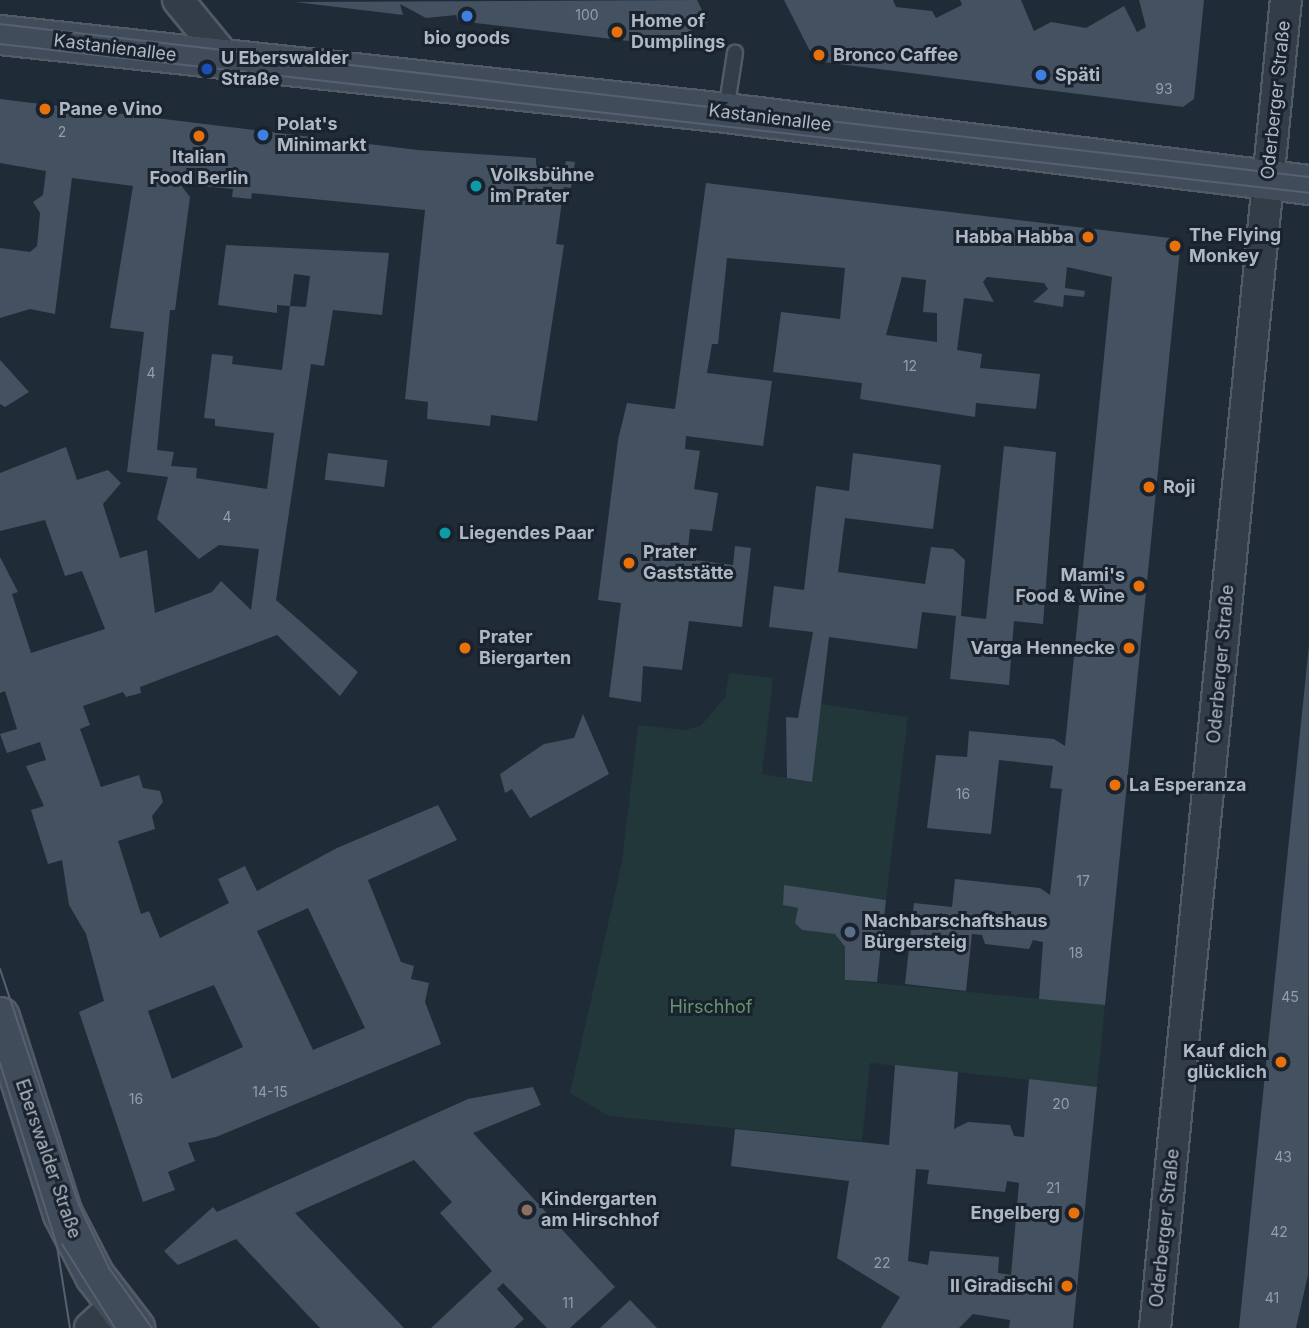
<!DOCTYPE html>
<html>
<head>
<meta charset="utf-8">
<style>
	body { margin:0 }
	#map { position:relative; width:1309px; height:1328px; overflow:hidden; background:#202b38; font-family:Inter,sans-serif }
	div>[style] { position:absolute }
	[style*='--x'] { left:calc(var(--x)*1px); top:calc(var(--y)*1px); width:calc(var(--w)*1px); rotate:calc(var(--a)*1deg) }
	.green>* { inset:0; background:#223739 }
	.building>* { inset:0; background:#435160; transform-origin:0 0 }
	.roads { filter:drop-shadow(2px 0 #515b66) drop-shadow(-2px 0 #515b66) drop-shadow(0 2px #515b66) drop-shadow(0 -2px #515b66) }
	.lane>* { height:14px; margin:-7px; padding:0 7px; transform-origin:7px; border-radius:7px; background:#333d48 }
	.street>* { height:30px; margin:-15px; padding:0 15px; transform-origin:15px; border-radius:15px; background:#333d48 }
	.secondary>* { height:38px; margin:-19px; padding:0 19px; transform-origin:19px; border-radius:19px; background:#414c5b }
	.tram>* { height:2px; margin:-1px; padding:0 1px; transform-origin:1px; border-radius:1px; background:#556170 }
	.dots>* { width:19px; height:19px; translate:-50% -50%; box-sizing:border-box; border:4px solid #19222d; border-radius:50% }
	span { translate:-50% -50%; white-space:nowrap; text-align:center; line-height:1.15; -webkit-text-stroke:6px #19222d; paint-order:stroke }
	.number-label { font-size:14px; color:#939eac }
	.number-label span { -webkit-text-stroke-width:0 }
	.poi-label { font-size:18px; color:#aeb8c5; font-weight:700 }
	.left { translate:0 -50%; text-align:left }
	.right { translate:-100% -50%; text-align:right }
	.street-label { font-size:18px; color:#aeb8c5 }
	.park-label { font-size:18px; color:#65966e }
</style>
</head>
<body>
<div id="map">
	<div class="green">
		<i style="clip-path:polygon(729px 673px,773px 678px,762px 774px,811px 782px,821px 704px,908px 717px,886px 900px,784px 885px,783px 905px,798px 908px,801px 930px,835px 934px,845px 947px,845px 980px,1105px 1005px,1097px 1087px,870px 1063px,862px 1141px,609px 1116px,570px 1093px,622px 862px,638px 725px,684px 730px,701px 726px,725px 697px)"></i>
	</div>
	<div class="building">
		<i style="clip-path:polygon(697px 0,708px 22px,663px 45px,458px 21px,456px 15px,426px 18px,400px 4px,403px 15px,295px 2px)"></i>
		<i style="clip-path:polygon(784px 0,893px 0,896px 7px,932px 11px,936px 18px,962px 5px,960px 0,1021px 0,1034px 31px,1051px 22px,1086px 28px,1124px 6px,1137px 32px,1146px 27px,1139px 0,1204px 0,1194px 99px,1183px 107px,815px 61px)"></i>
		<i style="clip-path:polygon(evenodd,0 99px,418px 150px,536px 158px,536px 165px,564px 169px,566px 161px,575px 162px,571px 188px,564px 187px,556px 244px,564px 245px,537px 421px,491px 415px,490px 426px,427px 419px,428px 402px,405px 399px,425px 210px,252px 193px,251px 199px,232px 197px,233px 189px,180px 184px,190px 197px,175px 310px,170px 310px,157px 450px,174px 452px,171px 466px,197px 468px,196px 478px,267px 489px,274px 433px,215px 426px,215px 419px,204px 418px,212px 354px,233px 356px,232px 364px,282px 370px,290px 306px,306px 307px,310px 276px,294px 274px,290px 306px,277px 305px,277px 313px,218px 305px,226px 245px,389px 253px,382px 315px,333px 310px,324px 366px,311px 364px,276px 600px,358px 672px,340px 696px,277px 635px,140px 687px,141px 693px,126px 697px,123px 692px,83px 706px,90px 725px,80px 729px,101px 787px,139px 775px,143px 788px,160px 791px,163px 802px,152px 816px,155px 829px,118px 841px,141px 914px,149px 911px,160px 938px,229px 903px,218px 879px,245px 866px,257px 891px,337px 848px,438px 805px,457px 840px,368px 880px,401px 962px,414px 966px,411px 979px,429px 983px,425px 1002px,441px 1044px,216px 1137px,188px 1143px,195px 1161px,168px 1172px,175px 1190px,143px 1202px,79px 1012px,104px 1001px,86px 934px,69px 905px,62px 860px,48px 864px,31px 810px,44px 806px,26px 766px,46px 760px,40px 742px,7px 753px,0 734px,17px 729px,5px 691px,0 693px,0 557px,18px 592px,12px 594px,31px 653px,105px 629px,82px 571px,65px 576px,45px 520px,0 531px,0 473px,66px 447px,77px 480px,108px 470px,121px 483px,103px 504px,120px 558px,147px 550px,155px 613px,212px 592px,221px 581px,251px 610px,259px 549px,219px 545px,199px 559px,157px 519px,168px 477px,127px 472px,144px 332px,110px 328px,133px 186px,72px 178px,55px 314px,30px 309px,0 318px,0 248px,30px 252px,37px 246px,40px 213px,33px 202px,43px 195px,46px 171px,0 163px,0 99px,308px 908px,365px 1028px,313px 1050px,257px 931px,308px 908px,0 99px,214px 985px,243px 1047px,172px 1079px,148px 1011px,214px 985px)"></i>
		<i style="clip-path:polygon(evenodd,706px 183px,1170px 238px,1180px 249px,1105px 1005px,1039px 999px,1043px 942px,1033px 940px,1029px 949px,985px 944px,982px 935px,972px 934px,966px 991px,905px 984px,914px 903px,952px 907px,955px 879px,1040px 888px,1050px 895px,1062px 789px,1050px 788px,1053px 766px,999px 760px,991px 834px,927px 828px,936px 755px,967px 757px,969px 731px,1054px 739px,1065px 746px,1112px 277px,1067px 267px,1065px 288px,1085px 291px,1084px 297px,1064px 295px,1063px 307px,1033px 302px,1048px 289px,1044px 283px,987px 277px,983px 282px,994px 302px,964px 298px,957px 350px,982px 354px,980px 368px,1040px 374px,1036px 409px,976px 403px,975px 417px,860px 399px,862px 383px,773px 372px,781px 312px,840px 319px,845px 268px,727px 258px,718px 344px,712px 344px,707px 373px,772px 381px,763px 446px,686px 436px,685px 449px,700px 451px,694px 489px,718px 493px,712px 531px,690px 529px,687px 559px,733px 565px,735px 546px,751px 548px,742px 627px,689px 621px,682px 670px,643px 666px,641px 702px,609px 697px,621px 603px,598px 600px,618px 440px,627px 403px,675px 409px,706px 183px,902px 277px,926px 280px,923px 312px,937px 313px,937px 342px,886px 335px,902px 277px)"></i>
		<i style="clip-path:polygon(0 360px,29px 392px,5px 407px,0 404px)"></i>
		<i style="clip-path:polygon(1004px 446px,1056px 452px,1043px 624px,1014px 621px,1009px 685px,950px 679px,956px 616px,922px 612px,917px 649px,829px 637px,812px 782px,787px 778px,786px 717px,798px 718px,813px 632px,769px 627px,774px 586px,804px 590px,816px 486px,849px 491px,853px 453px,941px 465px,933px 529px,845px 518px,838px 572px,925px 584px,931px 547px,953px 549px,965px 560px,961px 616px,986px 619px)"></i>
		<i style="left:328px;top:453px;width:60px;height:27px;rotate:7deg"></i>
		<i style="clip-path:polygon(1309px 645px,1308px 1275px,1296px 1328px,1239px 1328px)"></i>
		<i style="clip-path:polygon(583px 714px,609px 774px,530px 818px,512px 789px,505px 793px,500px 774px,544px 744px,574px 738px)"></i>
		<i style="clip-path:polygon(784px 885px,886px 900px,877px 982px,845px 980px,845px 947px,835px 934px,802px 930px,795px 923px,798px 908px,783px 905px)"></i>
		<i style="clip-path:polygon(evenodd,895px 1065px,958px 1072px,954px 1129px,968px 1122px,1010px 1125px,1014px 1136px,1024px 1137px,1029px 1079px,1097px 1087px,1073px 1328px,1009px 1328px,1010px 1320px,973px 1314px,959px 1328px,881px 1328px,900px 1297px,837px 1258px,849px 1181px,731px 1166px,735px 1129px,889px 1145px,895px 1065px,916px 1169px,929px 1170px,927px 1184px,1005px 1192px,1007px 1181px,1019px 1183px,1011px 1275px,998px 1273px,999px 1257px,930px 1251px,928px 1265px,908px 1261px,916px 1169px)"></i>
		<i style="clip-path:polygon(533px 1087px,541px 1105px,473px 1133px,615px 1287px,570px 1328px,547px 1328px,503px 1283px,497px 1289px,524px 1319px,514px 1328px,431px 1328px,492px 1271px,440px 1213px,452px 1202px,414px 1160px,295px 1213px,404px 1328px,320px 1328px,236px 1239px,178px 1265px,164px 1251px,213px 1207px,217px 1212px,468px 1099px)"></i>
		<i style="clip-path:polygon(630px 1300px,657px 1328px,600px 1328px)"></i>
	</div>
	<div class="roads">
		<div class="lane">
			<i style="--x:726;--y:111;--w:59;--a:-81.2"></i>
		</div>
		<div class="street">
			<i style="--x:178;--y:0;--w:80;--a:50.6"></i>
			<i style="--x:90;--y:1328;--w:33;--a:-43"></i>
			<i style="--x:1155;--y:1328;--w:1334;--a:-84.37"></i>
		</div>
		<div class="secondary">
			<i style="--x:0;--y:35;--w:730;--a:6.13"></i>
			<i style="--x:726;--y:113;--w:587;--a:7.04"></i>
			<i style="--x:0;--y:1017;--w:207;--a:72.3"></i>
			<i style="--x:63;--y:1214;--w:70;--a:62.7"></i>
			<i style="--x:95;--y:1276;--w:66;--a:52.4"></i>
		</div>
	</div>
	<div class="tram">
		<i style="--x:0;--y:24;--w:1318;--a:6.67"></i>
		<i style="--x:0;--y:44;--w:1317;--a:6.49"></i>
		<i style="--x:0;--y:969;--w:249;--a:71.5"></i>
		<i style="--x:79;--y:1205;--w:70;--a:64.5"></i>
		<i style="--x:109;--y:1268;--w:74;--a:54.4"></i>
		<i style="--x:0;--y:1063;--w:192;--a:72.7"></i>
		<i style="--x:57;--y:1246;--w:83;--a:81"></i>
		<i style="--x:62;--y:1244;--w:99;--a:57.8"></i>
	</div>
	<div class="dots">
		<i style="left:467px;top:16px;background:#3f7fe0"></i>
		<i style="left:617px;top:32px;background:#e8710a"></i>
		<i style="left:819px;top:55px;background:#e8710a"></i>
		<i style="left:207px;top:69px;background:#1a4fb4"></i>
		<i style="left:1041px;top:75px;background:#3f7fe0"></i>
		<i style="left:45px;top:109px;background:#e8710a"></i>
		<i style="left:263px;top:135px;background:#3f7fe0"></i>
		<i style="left:199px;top:136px;background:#e8710a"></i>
		<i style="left:476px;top:186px;background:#0f9aa8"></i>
		<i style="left:1088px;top:237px;background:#e8710a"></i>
		<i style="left:1175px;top:246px;background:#e8710a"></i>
		<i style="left:1149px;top:487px;background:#e8710a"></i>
		<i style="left:445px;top:533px;background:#0f9aa8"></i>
		<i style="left:629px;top:563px;background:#e8710a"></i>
		<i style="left:1139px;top:586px;background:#e8710a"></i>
		<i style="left:465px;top:648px;background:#e8710a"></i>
		<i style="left:1129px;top:648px;background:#e8710a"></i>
		<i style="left:1115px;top:785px;background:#e8710a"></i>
		<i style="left:850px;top:932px;background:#5c6f8a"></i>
		<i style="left:1281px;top:1062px;background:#e8710a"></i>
		<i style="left:527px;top:1210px;background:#8d6e63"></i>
		<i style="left:1074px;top:1213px;background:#e8710a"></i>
		<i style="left:1067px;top:1286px;background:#e8710a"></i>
	</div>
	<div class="number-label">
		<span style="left:587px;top:15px">100</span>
		<span style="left:1164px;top:89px">93</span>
		<span style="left:62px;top:132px">2</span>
		<span style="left:910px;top:366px">12</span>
		<span style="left:151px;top:373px">4</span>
		<span style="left:227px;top:517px">4</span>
		<span style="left:963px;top:794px">16</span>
		<span style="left:1083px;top:881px">17</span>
		<span style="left:1076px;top:953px">18</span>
		<span style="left:1290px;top:997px">45</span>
		<span style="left:270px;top:1092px">14-15</span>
		<span style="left:136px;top:1099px">16</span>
		<span style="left:1061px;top:1104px">20</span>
		<span style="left:1283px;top:1157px">43</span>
		<span style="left:1053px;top:1188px">21</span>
		<span style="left:1279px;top:1232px">42</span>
		<span style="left:882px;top:1263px">22</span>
		<span style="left:1272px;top:1298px">41</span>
		<span style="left:568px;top:1303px">11</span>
	</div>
	<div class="poi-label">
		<span class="left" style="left:631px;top:32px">Home of<br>Dumplings</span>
		<span style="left:467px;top:38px">bio goods</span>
		<span class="left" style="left:833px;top:55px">Bronco Caffee</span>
		<span class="left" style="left:221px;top:69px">U Eberswalder<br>Straße</span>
		<span class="left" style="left:1055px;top:75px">Späti</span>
		<span class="left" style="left:59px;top:109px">Pane e Vino</span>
		<span class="left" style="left:277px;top:135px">Polat's<br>Minimarkt</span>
		<span style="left:199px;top:168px">Italian<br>Food Berlin</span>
		<span class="left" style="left:490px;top:186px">Volksbühne<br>im Prater</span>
		<span class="left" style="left:1189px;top:246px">The Flying<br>Monkey</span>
		<span class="right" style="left:1074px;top:237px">Habba Habba</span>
		<span class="left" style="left:1163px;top:487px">Roji</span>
		<span class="left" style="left:459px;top:533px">Liegendes Paar</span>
		<span class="left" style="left:643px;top:563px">Prater<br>Gaststätte</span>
		<span class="right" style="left:1125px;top:586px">Mami's<br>Food &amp; Wine</span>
		<span class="left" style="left:479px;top:648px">Prater<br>Biergarten</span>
		<span class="right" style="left:1115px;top:648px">Varga Hennecke</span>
		<span class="left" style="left:1129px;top:785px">La Esperanza</span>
		<span class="left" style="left:864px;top:932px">Nachbarschaftshaus<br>Bürgersteig</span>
		<span class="right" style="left:1267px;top:1062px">Kauf dich<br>glücklich</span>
		<span class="left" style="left:541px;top:1210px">Kindergarten<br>am Hirschhof</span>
		<span class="right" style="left:1060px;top:1213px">Engelberg</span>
		<span class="right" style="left:1053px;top:1286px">Il Giradischi</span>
	</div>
	<div class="street-label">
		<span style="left:115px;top:48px;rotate:7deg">Kastanienallee</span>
		<span style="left:1276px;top:100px;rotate:-84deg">Oderberger Straße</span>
		<span style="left:770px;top:118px;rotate:7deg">Kastanienallee</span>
		<span style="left:1221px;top:664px;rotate:-85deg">Oderberger Straße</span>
		<span style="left:48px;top:1159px;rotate:71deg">Eberswalder Straße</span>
		<span style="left:1165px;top:1228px;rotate:-84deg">Oderberger Straße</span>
	</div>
	<div class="park-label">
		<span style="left:711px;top:1007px">Hirschhof</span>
	</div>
</div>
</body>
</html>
